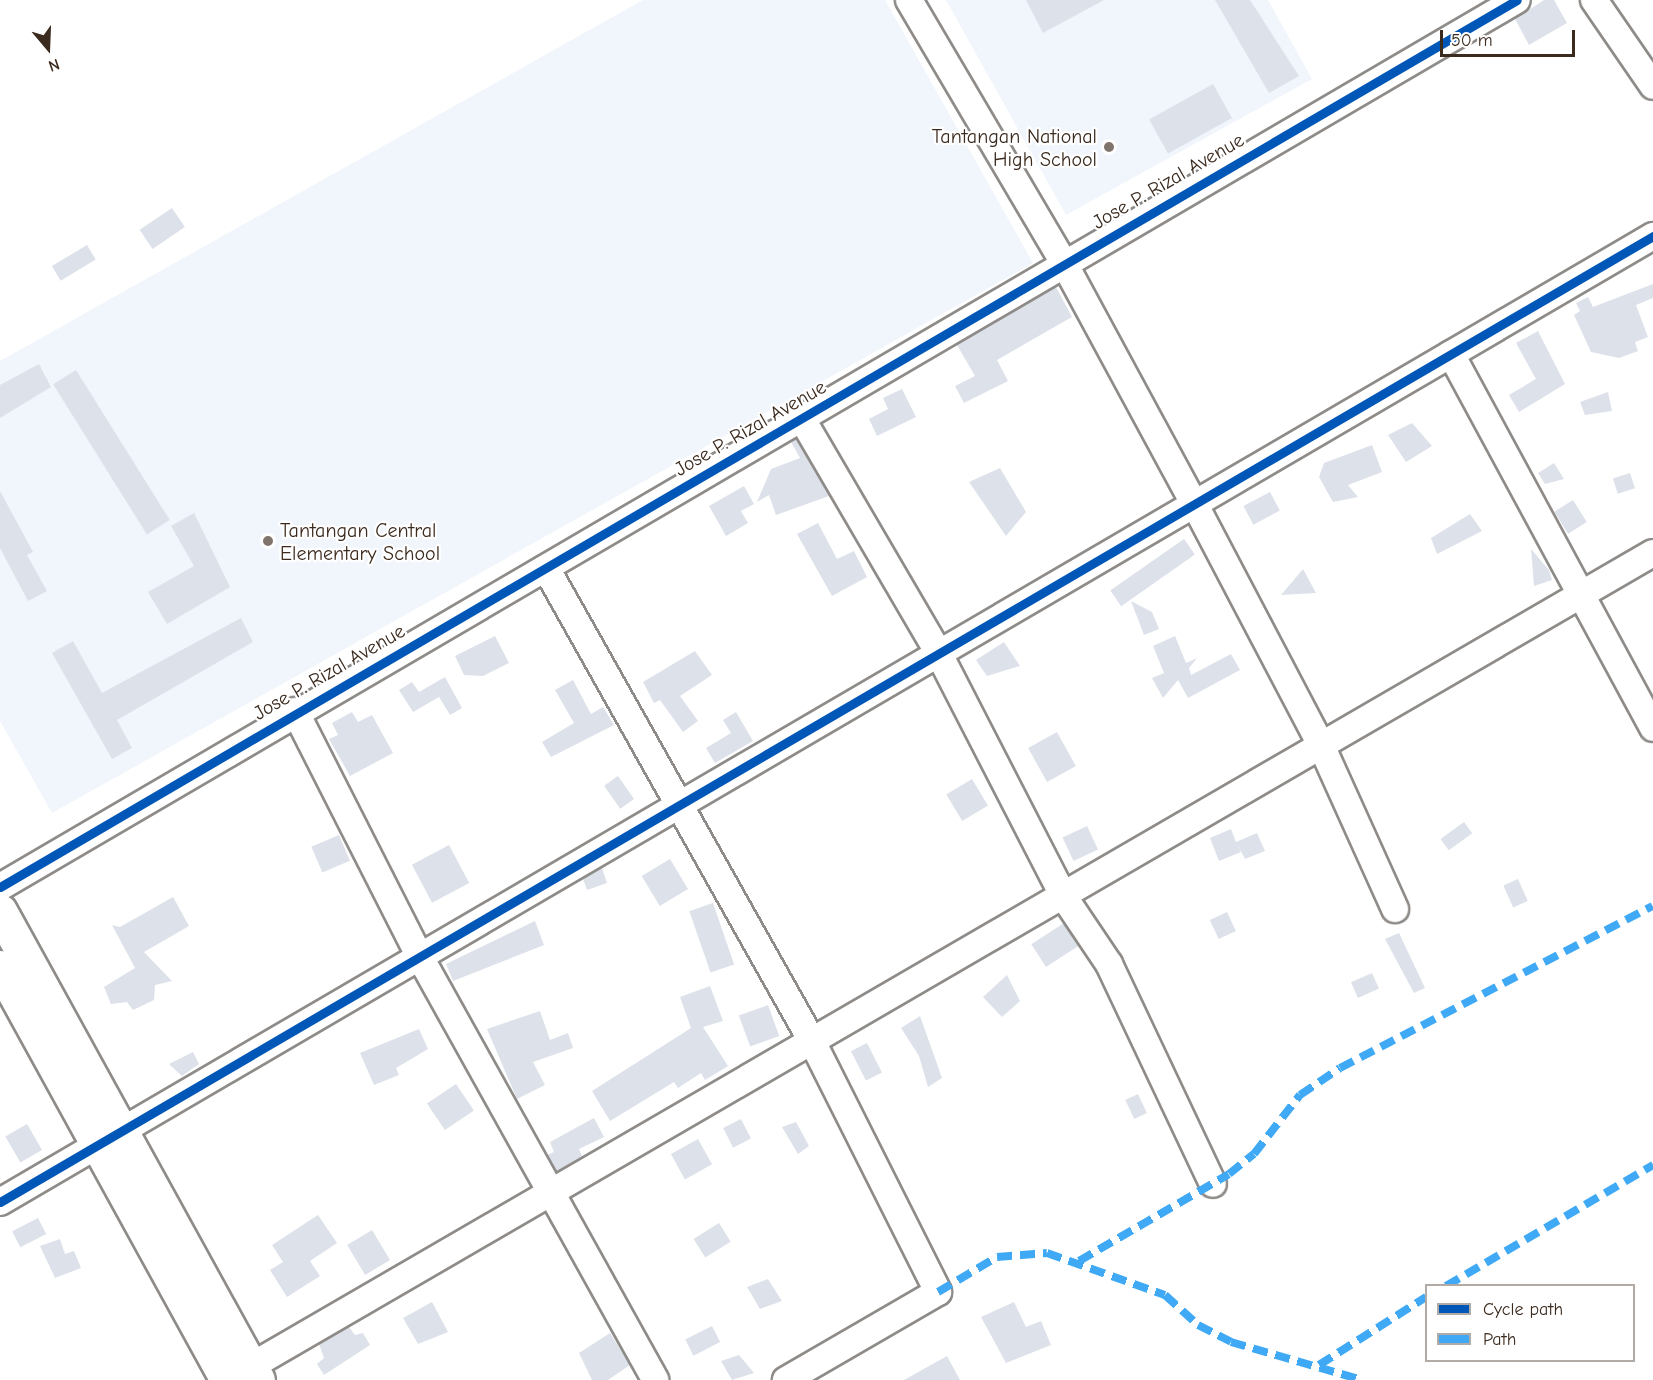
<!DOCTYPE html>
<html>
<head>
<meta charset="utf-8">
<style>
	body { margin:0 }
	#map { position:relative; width:1653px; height:1380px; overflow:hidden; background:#fff; font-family:"Comic Neue",sans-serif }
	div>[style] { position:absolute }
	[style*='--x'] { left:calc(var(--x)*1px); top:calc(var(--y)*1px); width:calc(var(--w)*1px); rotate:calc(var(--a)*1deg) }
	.built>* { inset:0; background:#f1f5fc }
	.building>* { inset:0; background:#dde1ea; transform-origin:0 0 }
	.roads { filter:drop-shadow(2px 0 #8e8b88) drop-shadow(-2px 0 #8e8b88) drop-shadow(0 2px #8e8b88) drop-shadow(0 -2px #8e8b88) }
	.minor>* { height:26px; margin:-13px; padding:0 13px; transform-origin:13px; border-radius:13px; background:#fff }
	.highway>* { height:33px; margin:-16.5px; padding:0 16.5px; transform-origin:16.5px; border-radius:16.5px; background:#fff }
	.quiet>* { height:8px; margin-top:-4px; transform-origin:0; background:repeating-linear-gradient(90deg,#3fa9f5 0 15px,transparent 0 23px) }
	.cycleway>* { height:9px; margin:-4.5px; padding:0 4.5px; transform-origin:4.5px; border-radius:4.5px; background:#0057b8 }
	.dots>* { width:16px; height:16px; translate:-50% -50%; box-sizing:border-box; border:3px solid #fff; border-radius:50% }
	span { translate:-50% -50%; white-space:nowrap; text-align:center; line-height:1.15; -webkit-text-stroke:4.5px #fff; paint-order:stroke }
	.poi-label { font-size:20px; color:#3b2a1e }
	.right { translate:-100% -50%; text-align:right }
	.left { translate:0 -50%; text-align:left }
	.street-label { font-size:20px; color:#3b2a1e }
	.legend { position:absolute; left:1425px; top:1284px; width:210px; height:78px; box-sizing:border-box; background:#fff; border:2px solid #b1aaa5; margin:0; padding:8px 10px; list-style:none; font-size:18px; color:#3b2a1e }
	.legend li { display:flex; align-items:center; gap:12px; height:30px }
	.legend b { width:30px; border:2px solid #b1aaa5 }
	.north { position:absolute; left:18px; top:18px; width:60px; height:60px; -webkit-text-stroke:4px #fff; paint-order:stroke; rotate:161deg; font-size:16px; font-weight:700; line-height:24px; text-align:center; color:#3b2a1e }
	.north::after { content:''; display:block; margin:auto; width:21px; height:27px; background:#3b2a1e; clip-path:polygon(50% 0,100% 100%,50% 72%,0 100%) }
	.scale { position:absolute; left:1440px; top:30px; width:135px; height:27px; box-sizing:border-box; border:3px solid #3b2a1e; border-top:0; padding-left:8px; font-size:18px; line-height:21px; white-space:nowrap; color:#3b2a1e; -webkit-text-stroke:4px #fff; paint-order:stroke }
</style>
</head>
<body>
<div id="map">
	<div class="built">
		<i style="clip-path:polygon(643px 0,885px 0,1033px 263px,52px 813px,0 721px,0 361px)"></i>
		<i style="clip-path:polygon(946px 0,1268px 0,1312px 79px,1066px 215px)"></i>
	</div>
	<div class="building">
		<i style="clip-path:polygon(1026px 0,1104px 0,1043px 33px)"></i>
		<i style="clip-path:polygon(1215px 0,1250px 0,1299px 76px,1269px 93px)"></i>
		<i style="clip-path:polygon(1544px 0,1554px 0,1567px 23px,1529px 45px,1515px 19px)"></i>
		<i style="left:1213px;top:84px;width:39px;height:73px;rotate:61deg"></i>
		<i style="left:172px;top:208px;width:23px;height:39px;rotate:56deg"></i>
		<i style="left:87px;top:245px;width:17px;height:41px;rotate:59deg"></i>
		<i style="clip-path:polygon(1653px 284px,1653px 298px,1636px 305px,1648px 337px,1635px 342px,1638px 351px,1619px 358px,1591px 352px,1574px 315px,1580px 311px,1576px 303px,1588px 297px,1593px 307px)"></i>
		<i style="clip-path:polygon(1056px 287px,1072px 317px,997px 360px,1008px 381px,964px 403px,955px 386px,975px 376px,957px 345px)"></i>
		<i style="clip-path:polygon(1538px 331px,1565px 384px,1519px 412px,1509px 395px,1536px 379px,1516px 343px)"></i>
		<i style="clip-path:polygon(39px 364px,51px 387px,0 418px,0 385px)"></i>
		<i style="left:76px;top:370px;width:177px;height:27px;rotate:58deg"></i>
		<i style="clip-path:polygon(902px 389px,916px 417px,877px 436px,869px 419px,888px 409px,883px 398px)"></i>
		<i style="clip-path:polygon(1608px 392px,1612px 411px,1585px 415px,1580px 402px)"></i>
		<i style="clip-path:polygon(1412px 423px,1432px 446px,1406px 462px,1388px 435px)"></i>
		<i style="clip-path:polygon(796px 439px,829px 496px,776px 515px,769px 495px,757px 502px,771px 469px,800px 458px,791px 442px)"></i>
		<i style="clip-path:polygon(1372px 445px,1382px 472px,1348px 485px,1358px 497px,1333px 502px,1319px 477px,1324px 463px)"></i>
		<i style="clip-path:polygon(1554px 463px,1564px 479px,1545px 484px,1538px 473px)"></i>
		<i style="clip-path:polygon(1000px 468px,1026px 512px,1006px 536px,969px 482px)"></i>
		<i style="left:1630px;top:473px;width:16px;height:18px;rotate:72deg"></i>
		<i style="clip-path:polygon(744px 486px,754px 504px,741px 511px,748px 523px,726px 536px,709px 506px)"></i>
		<i style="clip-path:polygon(0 491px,33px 552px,27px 555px,47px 591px,28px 601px,0 548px)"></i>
		<i style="left:1270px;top:492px;width:21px;height:30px;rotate:62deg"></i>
		<i style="left:1573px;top:500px;width:26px;height:22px;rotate:58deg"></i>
		<i style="clip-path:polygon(194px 513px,230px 587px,167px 624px,148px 592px,194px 566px,171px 526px)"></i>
		<i style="clip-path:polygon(1470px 514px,1482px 531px,1437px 554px,1431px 538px)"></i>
		<i style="clip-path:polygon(818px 523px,837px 559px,854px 551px,867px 577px,832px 596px,797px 534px)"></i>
		<i style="left:1184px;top:539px;width:19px;height:90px;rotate:55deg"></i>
		<i style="clip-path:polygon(1531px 549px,1549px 570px,1552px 580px,1534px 586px)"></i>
		<i style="clip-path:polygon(1303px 569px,1316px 593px,1281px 595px)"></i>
		<i style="clip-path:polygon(1131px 601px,1152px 612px,1159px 629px,1144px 635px)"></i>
		<i style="clip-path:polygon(241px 618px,253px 642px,117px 720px,132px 748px,112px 759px,52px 653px,73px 641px,102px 693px)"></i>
		<i style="clip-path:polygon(495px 636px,509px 663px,483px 676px,464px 675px,455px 656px)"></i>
		<i style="clip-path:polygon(1175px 636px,1186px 663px,1197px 658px,1189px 668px,1191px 675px,1231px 654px,1240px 670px,1188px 698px,1178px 680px,1163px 698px,1152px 678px,1164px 673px,1153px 646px)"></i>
		<i style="clip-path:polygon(1004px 642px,1020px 666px,987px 676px,976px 660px)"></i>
		<i style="clip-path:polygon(695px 651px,712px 675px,680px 696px,698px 721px,683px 732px,660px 700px,654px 703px,643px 682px)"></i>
		<i style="clip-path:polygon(445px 677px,462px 708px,450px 715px,439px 697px,413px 712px,399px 690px,412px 682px,419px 692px)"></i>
		<i style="clip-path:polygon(573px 680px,591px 714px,603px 707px,614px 725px,551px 757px,542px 742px,574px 723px,555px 690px)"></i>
		<i style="clip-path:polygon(352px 712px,358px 722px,372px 715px,393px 753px,350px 776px,329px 739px,338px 735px,332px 723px)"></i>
		<i style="clip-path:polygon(736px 712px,753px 741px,715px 763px,706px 748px,731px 733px,723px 720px)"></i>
		<i style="left:1057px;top:732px;width:39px;height:33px;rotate:61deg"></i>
		<i style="left:618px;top:776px;width:28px;height:17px;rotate:55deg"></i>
		<i style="left:972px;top:779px;width:31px;height:30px;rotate:59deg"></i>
		<i style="left:1464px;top:822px;width:14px;height:29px;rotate:54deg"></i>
		<i style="left:1087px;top:826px;width:26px;height:27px;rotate:65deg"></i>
		<i style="clip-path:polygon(1231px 829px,1236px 842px,1257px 833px,1265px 851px,1245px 859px,1238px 845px,1241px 852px,1219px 861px,1210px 838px)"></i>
		<i style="left:339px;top:835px;width:28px;height:30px;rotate:67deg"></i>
		<i style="left:449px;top:845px;width:43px;height:42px;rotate:62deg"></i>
		<i style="left:670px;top:859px;width:35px;height:33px;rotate:59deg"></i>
		<i style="clip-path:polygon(602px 868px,607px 883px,587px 890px,583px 879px)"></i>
		<i style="left:1518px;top:879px;width:24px;height:16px;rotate:66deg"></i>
		<i style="clip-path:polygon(173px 897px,189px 926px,144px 952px,172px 981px,155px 985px,154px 1000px,133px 1010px,127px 1002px,111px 1004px,104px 987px,135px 968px,112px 925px,120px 927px)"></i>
		<i style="left:713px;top:903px;width:65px;height:25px;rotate:71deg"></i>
		<i style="left:1227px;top:912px;width:21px;height:19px;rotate:65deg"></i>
		<i style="clip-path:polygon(535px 921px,544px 945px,453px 981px,446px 964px)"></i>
		<i style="left:1064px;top:923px;width:27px;height:39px;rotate:57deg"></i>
		<i style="clip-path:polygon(1399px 933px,1425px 988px,1414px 993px,1385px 939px)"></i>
		<i style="left:1372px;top:973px;width:17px;height:23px;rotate:66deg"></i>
		<i style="clip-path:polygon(1007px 975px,1020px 1001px,1002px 1017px,983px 997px)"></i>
		<i style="clip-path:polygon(710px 986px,723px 1021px,703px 1027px,728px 1066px,705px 1080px,701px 1073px,678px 1088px,674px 1082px,610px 1121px,592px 1091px,691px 1028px,680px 997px)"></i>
		<i style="left:768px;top:1005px;width:33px;height:31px;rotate:70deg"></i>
		<i style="clip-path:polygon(540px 1011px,550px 1040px,568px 1033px,573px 1048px,533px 1062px,545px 1085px,517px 1099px,487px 1029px)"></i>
		<i style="clip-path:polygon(920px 1016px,942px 1078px,928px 1087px,919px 1056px,901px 1028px)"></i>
		<i style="clip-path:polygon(419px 1029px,428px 1049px,396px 1068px,399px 1075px,374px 1085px,360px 1053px)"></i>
		<i style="left:867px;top:1043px;width:33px;height:18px;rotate:63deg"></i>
		<i style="clip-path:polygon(193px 1052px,199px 1064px,182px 1076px,169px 1064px)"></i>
		<i style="left:456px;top:1084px;width:32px;height:35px;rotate:56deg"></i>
		<i style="left:1138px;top:1094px;width:21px;height:14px;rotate:65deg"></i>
		<i style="clip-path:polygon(594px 1118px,604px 1137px,579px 1149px,582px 1156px,556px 1172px,547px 1155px,554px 1152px,550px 1142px)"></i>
		<i style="left:741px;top:1119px;width:22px;height:20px;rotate:63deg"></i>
		<i style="clip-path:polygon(796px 1122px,809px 1146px,798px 1154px,782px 1127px)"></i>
		<i style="left:27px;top:1124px;width:30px;height:25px;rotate:60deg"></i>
		<i style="left:698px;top:1139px;width:29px;height:31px;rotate:61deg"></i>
		<i style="clip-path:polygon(318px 1215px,337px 1243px,310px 1261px,320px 1276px,287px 1297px,270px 1270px,283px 1262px,272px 1245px)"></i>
		<i style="left:38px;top:1218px;width:18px;height:29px;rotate:63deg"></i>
		<i style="left:719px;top:1223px;width:22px;height:30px;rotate:58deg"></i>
		<i style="left:372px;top:1230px;width:35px;height:29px;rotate:59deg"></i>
		<i style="clip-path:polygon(60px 1239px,65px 1254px,74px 1251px,81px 1268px,55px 1278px,40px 1246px)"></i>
		<i style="clip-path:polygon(768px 1279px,782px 1301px,760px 1309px,747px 1287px)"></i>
		<i style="clip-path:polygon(432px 1302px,448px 1332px,418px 1344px,403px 1318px)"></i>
		<i style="clip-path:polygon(1014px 1302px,1026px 1327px,1041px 1321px,1051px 1345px,1006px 1363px,981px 1317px)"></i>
		<i style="left:712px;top:1326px;width:18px;height:30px;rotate:63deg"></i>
		<i style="clip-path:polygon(349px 1327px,355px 1335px,363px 1333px,370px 1345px,324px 1375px,317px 1364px,324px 1358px,319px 1344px)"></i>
		<i style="clip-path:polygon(610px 1333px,630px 1365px,608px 1380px,592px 1380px,579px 1353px)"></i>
		<i style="clip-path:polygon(739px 1355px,754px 1373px,732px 1380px,721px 1361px)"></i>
		<i style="clip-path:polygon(947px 1356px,960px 1380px,904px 1380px)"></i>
	</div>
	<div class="roads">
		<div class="minor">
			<i style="--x:909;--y:0;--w:305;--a:59.5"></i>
			<i style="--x:1064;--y:263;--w:275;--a:61.6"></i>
			<i style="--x:1195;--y:505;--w:271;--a:62.3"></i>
			<i style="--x:1321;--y:745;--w:180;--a:65.7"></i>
			<i style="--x:1594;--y:0;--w:104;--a:55.5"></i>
			<i style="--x:1451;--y:354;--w:425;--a:61.6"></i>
			<i style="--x:802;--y:419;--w:268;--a:59.7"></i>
			<i style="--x:937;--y:650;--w:278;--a:62.8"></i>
			<i style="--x:1064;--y:897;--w:81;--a:56.1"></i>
			<i style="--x:1109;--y:964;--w:243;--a:64.7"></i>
			<i style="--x:546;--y:568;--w:543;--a:60.65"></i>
			<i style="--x:812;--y:1041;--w:281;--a:63.3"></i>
			<i style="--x:938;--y:1292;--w:176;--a:149.9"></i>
			<i style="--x:295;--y:711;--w:276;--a:63.1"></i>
			<i style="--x:420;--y:957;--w:484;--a:60.9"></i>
			<i style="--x:0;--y:887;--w:1757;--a:-30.32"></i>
			<i style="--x:0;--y:1202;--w:1915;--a:-30.3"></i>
			<i style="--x:236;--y:1375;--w:1638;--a:-30.12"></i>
		</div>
		<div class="highway">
			<i style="--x:0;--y:911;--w:535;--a:61.18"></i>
			<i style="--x:0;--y:967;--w:471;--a:61.2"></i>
		</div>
	</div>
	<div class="quiet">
		<i style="--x:1079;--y:1261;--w:173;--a:-30.1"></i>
		<i style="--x:1229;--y:1174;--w:32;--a:-39"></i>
		<i style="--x:1254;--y:1154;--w:75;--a:-52.1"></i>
		<i style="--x:1300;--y:1095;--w:48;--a:-34"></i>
		<i style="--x:1340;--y:1068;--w:352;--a:-27.4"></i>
		<i style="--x:1446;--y:1286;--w:240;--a:-30.3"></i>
		<i style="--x:938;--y:1292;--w:69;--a:-30.7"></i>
		<i style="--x:997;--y:1257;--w:50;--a:-4.6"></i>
		<i style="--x:1047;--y:1253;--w:125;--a:19.6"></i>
		<i style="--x:1165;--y:1295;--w:45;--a:42.3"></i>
		<i style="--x:1198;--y:1325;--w:37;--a:27"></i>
		<i style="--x:1231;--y:1342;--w:136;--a:16.2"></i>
		<i style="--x:1319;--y:1365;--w:127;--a:-32.4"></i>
	</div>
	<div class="cycleway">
		<i style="--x:0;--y:887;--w:1757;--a:-30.32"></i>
		<i style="--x:0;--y:1202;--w:1915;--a:-30.3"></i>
	</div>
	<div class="dots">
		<i style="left:1109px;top:147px;background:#80756d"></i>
		<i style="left:268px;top:541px;background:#80756d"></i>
	</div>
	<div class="poi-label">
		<span class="right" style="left:1097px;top:148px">Tantangan National<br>High School</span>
		<span class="left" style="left:280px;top:542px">Tantangan Central<br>Elementary School</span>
	</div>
	<div class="street-label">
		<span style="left:1168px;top:181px;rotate:-30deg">Jose P. Rizal Avenue</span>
		<span style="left:750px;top:428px;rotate:-30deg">Jose P. Rizal Avenue</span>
		<span style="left:329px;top:672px;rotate:-30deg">Jose P. Rizal Avenue</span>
	</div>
	<ul class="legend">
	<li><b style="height:8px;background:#0057b8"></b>Cycle path</li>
	<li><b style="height:8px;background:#3fa9f5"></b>Path</li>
	</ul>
	<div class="north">N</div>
	<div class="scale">50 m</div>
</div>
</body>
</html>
